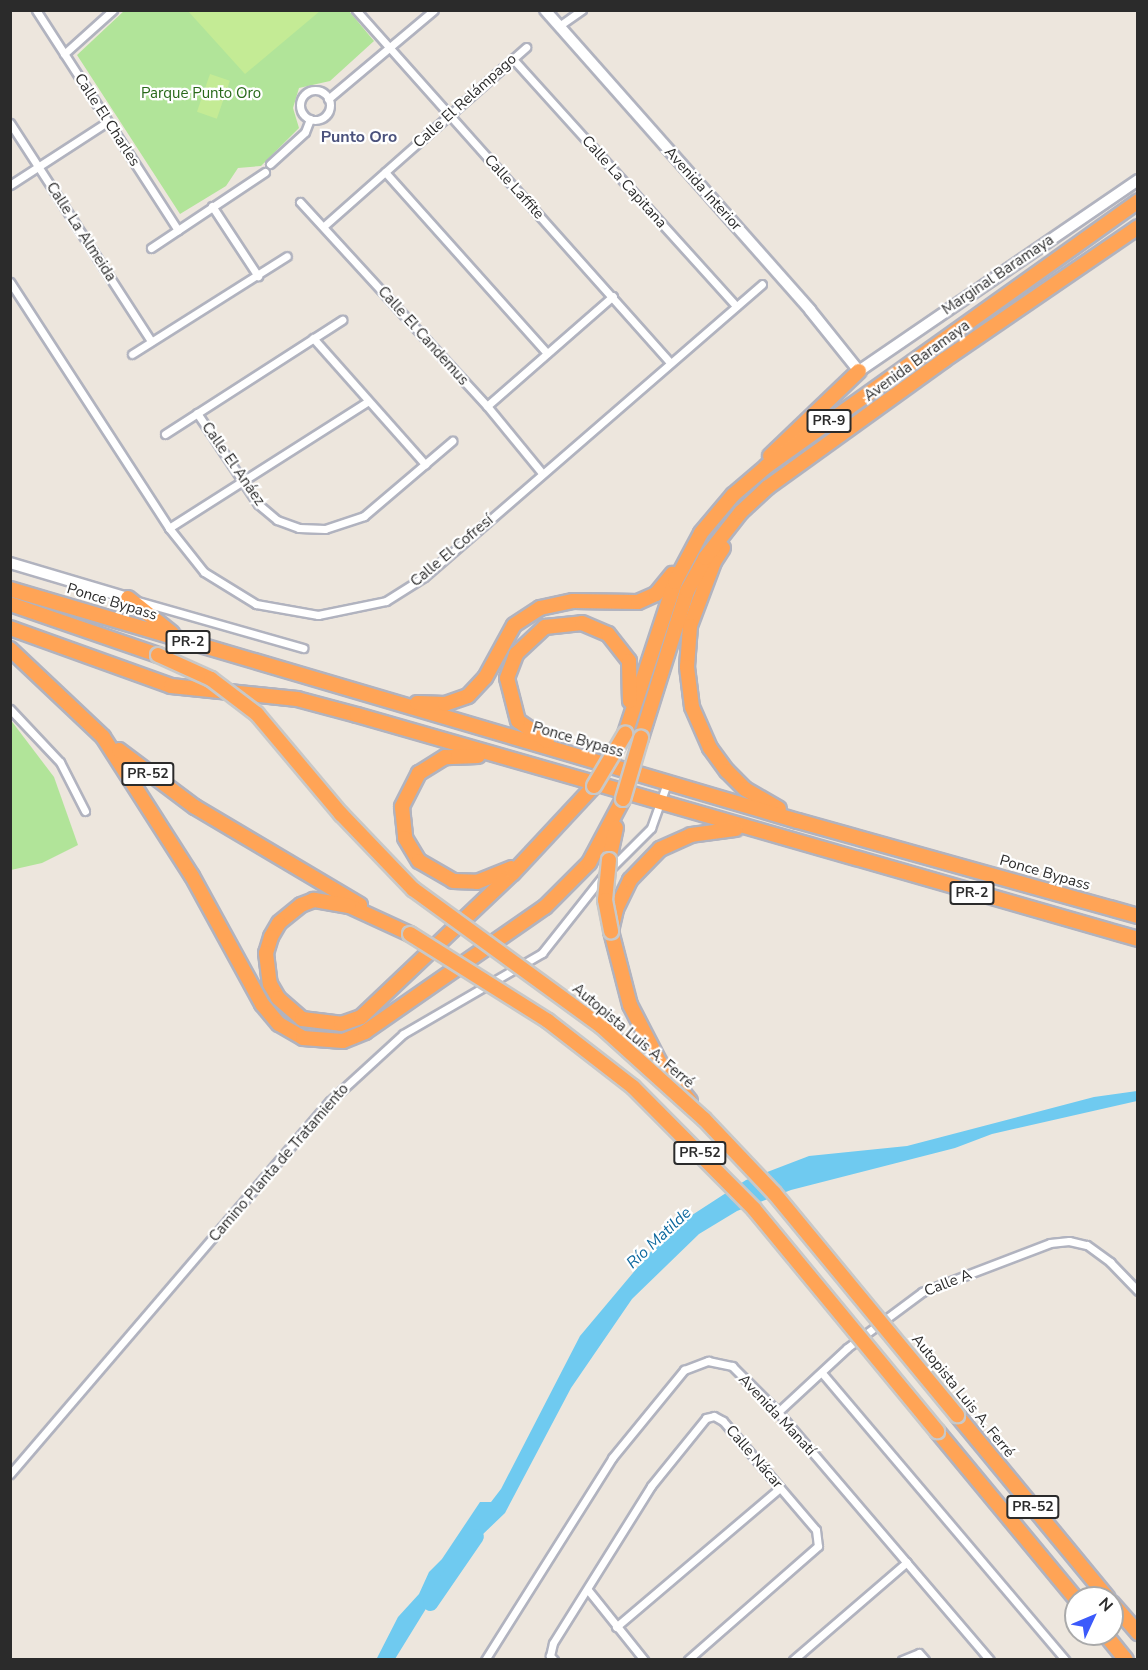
<!DOCTYPE html>
<html>
<head>
<meta charset="utf-8">
<style>
	body { margin:0 }
	#map { position:relative; width:1148px; height:1670px; overflow:hidden; background:#ede6dd; font-family:"Nunito Sans",sans-serif }
	div>[style] { position:absolute }
	[style*='--x'] { left:calc(var(--x)*1px); top:calc(var(--y)*1px); width:calc(var(--w)*1px); rotate:calc(var(--a)*1deg) }
	.green>* { inset:0; background:#b1e499 }
	.pitch>* { inset:0; background:#c4eb95; transform-origin:0 0 }
	.water>* { inset:0; background:#6fcaf0 }
	.river>* { height:15px; margin:-7.5px; padding:0 7.5px; transform-origin:7.5px; border-radius:7.5px; background:#6fcaf0 }
	.roads { filter:drop-shadow(2px 0 #b1b3bf) drop-shadow(-2px 0 #b1b3bf) drop-shadow(0 2px #b1b3bf) drop-shadow(0 -2px #b1b3bf) }
	.street>* { height:7px; margin:-3.5px; padding:0 3.5px; transform-origin:3.5px; border-radius:3.5px; background:#fff }
	.street>.ring { margin:-3.5px; padding:0; box-sizing:content-box; background:none; border:7px solid #fff; border-radius:50% }
	.secondary>* { height:10px; margin:-5px; padding:0 5px; transform-origin:5px; border-radius:5px; background:#fff }
	.highway>* { height:14px; margin:-7px; padding:0 7px; transform-origin:7px; border-radius:7px; background:#ffa456 }
	.bridges { filter:drop-shadow(2px 0 #c8c8c8) drop-shadow(-2px 0 #c8c8c8) drop-shadow(0 2px #c8c8c8) drop-shadow(0 -2px #c8c8c8) }
	.highway-bridge>* { height:14px; margin:-7px; padding:0 7px; transform-origin:7px; border-radius:7px; background:#ffa456 }
	span { translate:-50% -50%; white-space:nowrap; text-align:center; line-height:1.15; -webkit-text-stroke:4.5px #fff; paint-order:stroke }
	.shield-label span { padding:2px 4px; background:#fff; border:2px solid; border-radius:4px; -webkit-text-stroke-width:0 }
	.shield-label { font-size:14px; color:#2b2b2b; font-weight:700 }
	.park-label { font-size:15px; color:#28691a }
	.street-label { font-size:15px; color:#2b2b2b }
	.neighbourhood-label { font-size:16px; color:#4b527c; font-weight:700 }
	.water-label { font-size:16px; color:#0c689e; font-style:italic }
	.frame { position:absolute; inset:0; border:12px solid #2b2b2b; pointer-events:none }
	.north { position:absolute; left:1064px; top:1586px; width:60px; height:60px; box-sizing:border-box; background:#fff; border:2px solid #aaa; border-radius:50%; rotate:46deg; font-size:16px; font-weight:700; line-height:24px; text-align:center; color:#2b2b2b }
	.north::after { content:''; display:block; margin:auto; width:21px; height:27px; background:#3c5afb; clip-path:polygon(50% 0,100% 100%,50% 72%,0 100%) }
</style>
</head>
<body>
<div id="map">
	<div class="green">
		<i style="clip-path:polygon(125px 10px,349px 11px,374px 41px,330px 81px,299px 88px,293px 108px,299px 128px,261px 166px,238px 168px,226px 186px,180px 214px,77px 55px)"></i>
		<i style="clip-path:polygon(10px 719px,54px 777px,78px 845px,42px 863px,11px 870px)"></i>
	</div>
	<div class="pitch">
		<i style="clip-path:polygon(188px 11px,320px 11px,245px 74px)"></i>
		<i style="left:210px;top:74px;width:21px;height:40px;rotate:19deg"></i>
	</div>
	<div class="water">
		<i style="clip-path:polygon(1137px 1091px,1137px 1101px,992px 1134px,955px 1148px,791px 1190px,737px 1211px,699px 1234px,632px 1299px,571px 1388px,505px 1513px,456px 1560px,395px 1659px,376px 1660px,398px 1617px,419px 1594px,429px 1572px,442px 1559px,480px 1502px,491px 1502px,501px 1489px,580px 1336px,669px 1230px,746px 1180px,809px 1156px,907px 1146px,1094px 1097px)"></i>
	</div>
	<div class="river">
		<i style="--x:430;--y:1603;--w:81;--a:-55.5"></i>
	</div>
	<div class="roads">
		<div class="street">
			<i style="--x:36;--y:10;--w:262;--a:57.2"></i>
			<i style="--x:356;--y:10;--w:472;--a:48.3"></i>
			<i style="--x:559;--y:26;--w:28;--a:-35"></i>
			<i style="--x:64;--y:54;--w:66;--a:-41.9"></i>
			<i style="--x:513;--y:59;--w:333;--a:47.9"></i>
			<i class="ring" style="left:300px;top:90px;width:23px;height:23px"></i>
			<i style="--x:328;--y:99;--w:138;--a:-40"></i>
			<i style="--x:10;--y:123;--w:260;--a:57.1"></i>
			<i style="--x:270;--y:164;--w:47;--a:-42.4"></i>
			<i style="--x:305;--y:132;--w:14;--a:-69"></i>
			<i style="--x:385;--y:172;--w:243;--a:48.2"></i>
			<i style="--x:10;--y:185;--w:116;--a:-33"></i>
			<i style="--x:300;--y:202;--w:277;--a:47.5"></i>
			<i style="--x:487;--y:406;--w:87;--a:50.6"></i>
			<i style="--x:212;--y:206;--w:84;--a:56.7"></i>
			<i style="--x:324;--y:226;--w:270;--a:-41.5"></i>
			<i style="--x:151;--y:248;--w:137;--a:-33.7"></i>
			<i style="--x:10;--y:282;--w:293;--a:57.1"></i>
			<i style="--x:169;--y:528;--w:56;--a:51.5"></i>
			<i style="--x:204;--y:572;--w:61;--a:31.6"></i>
			<i style="--x:256;--y:604;--w:63;--a:10.1"></i>
			<i style="--x:318;--y:615;--w:69;--a:-11.6"></i>
			<i style="--x:386;--y:601;--w:45;--a:-32.3"></i>
			<i style="--x:424;--y:577;--w:447;--a:-40.9"></i>
			<i style="--x:313;--y:338;--w:169;--a:48.4"></i>
			<i style="--x:132;--y:354;--w:183;--a:-32.3"></i>
			<i style="--x:487;--y:406;--w:167;--a:-41.1"></i>
			<i style="--x:197;--y:413;--w:110;--a:56.2"></i>
			<i style="--x:258;--y:504;--w:25;--a:40"></i>
			<i style="--x:277;--y:520;--w:23;--a:20"></i>
			<i style="--x:299;--y:528;--w:26;--a:2"></i>
			<i style="--x:325;--y:529;--w:41;--a:-18.4"></i>
			<i style="--x:364;--y:516;--w:116;--a:-40.4"></i>
			<i style="--x:165;--y:434;--w:211;--a:-32.8"></i>
			<i style="--x:169;--y:528;--w:236;--a:-32.5"></i>
			<i style="--x:138;--y:601;--w:172;--a:15.9"></i>
			<i style="--x:10;--y:709;--w:73;--a:46.7"></i>
			<i style="--x:60;--y:762;--w:55;--a:63"></i>
			<i style="--x:822;--y:1373;--w:376;--a:49.7"></i>
			<i style="--x:778;--y:1412;--w:94;--a:-42.8"></i>
			<i style="--x:847;--y:1348;--w:94;--a:-36.7"></i>
			<i style="--x:922;--y:1292;--w:137;--a:-20.9"></i>
			<i style="--x:1050;--y:1243;--w:19;--a:-6"></i>
			<i style="--x:1069;--y:1241;--w:18;--a:13"></i>
			<i style="--x:1087;--y:1245;--w:29;--a:36"></i>
			<i style="--x:1110;--y:1262;--w:40;--a:46"></i>
			<i style="--x:10;--y:1474;--w:491;--a:-49.4"></i>
			<i style="--x:330;--y:1101;--w:99;--a:-42.5"></i>
			<i style="--x:403;--y:1034;--w:161;--a:-30.2"></i>
			<i style="--x:542;--y:953;--w:98;--a:-51.6"></i>
			<i style="--x:603;--y:876;--w:68;--a:-45"></i>
			<i style="--x:651;--y:828;--w:48;--a:-70.4"></i>
			<i style="--x:588;--y:1590;--w:90;--a:51.3"></i>
			<i style="--x:616;--y:1627;--w:215;--a:-40.3"></i>
			<i style="--x:485;--y:1660;--w:239;--a:-57.8"></i>
			<i style="--x:612;--y:1458;--w:114;--a:-50.7"></i>
			<i style="--x:684;--y:1370;--w:26;--a:-21"></i>
			<i style="--x:708;--y:1361;--w:25;--a:12"></i>
			<i style="--x:732;--y:1366;--w:65;--a:45"></i>
			<i style="--x:778;--y:1412;--w:326;--a:49.5"></i>
			<i style="--x:554;--y:1660;--w:6;--a:-135"></i>
			<i style="--x:550;--y:1656;--w:13;--a:-77"></i>
			<i style="--x:553;--y:1643;--w:185;--a:-58"></i>
			<i style="--x:651;--y:1486;--w:87;--a:-51"></i>
			<i style="--x:706;--y:1418;--w:8;--a:-14"></i>
			<i style="--x:714;--y:1416;--w:10;--a:29"></i>
			<i style="--x:723;--y:1421;--w:143;--a:49.5"></i>
			<i style="--x:816;--y:1530;--w:16;--a:83"></i>
			<i style="--x:818;--y:1546;--w:173;--a:138.8"></i>
			<i style="--x:793;--y:1660;--w:150;--a:-40.7"></i>
			<i style="--x:902;--y:1660;--w:18;--a:-22"></i>
			<i style="--x:919;--y:1653;--w:9;--a:49"></i>
		</div>
		<div class="secondary">
			<i style="--x:545;--y:10;--w:400;--a:48.5"></i>
			<i style="--x:810;--y:310;--w:78;--a:51.2"></i>
			<i style="--x:859;--y:371;--w:338;--a:-34.4"></i>
			<i style="--x:10;--y:563;--w:123;--a:16.5"></i>
		</div>
		<div class="highway">
			<i style="--x:770;--y:456;--w:123;--a:-43.7"></i>
			<i style="--x:723;--y:548;--w:17;--a:123"></i>
			<i style="--x:714;--y:562;--w:68;--a:110.6"></i>
			<i style="--x:690;--y:626;--w:41;--a:94.2"></i>
			<i style="--x:687;--y:667;--w:40;--a:82.9"></i>
			<i style="--x:692;--y:707;--w:45;--a:66.3"></i>
			<i style="--x:710;--y:748;--w:29;--a:54"></i>
			<i style="--x:727;--y:771;--w:25;--a:45"></i>
			<i style="--x:745;--y:789;--w:39;--a:30"></i>
			<i style="--x:10;--y:589;--w:821;--a:16.41"></i>
			<i style="--x:798;--y:821;--w:353;--a:15.6"></i>
			<i style="--x:128;--y:598;--w:56;--a:38.5"></i>
			<i style="--x:10;--y:604;--w:157;--a:19"></i>
			<i style="--x:10;--y:628;--w:171;--a:19.8"></i>
			<i style="--x:171;--y:686;--w:127;--a:5.9"></i>
			<i style="--x:297;--y:699;--w:62;--a:14.9"></i>
			<i style="--x:357;--y:715;--w:812;--a:16"></i>
			<i style="--x:10;--y:649;--w:128;--a:43.4"></i>
			<i style="--x:103;--y:737;--w:165;--a:57.4"></i>
			<i style="--x:192;--y:876;--w:146;--a:61.3"></i>
			<i style="--x:262;--y:1004;--w:26;--a:50"></i>
			<i style="--x:279;--y:1024;--w:28;--a:30"></i>
			<i style="--x:303;--y:1038;--w:40;--a:4.3"></i>
			<i style="--x:343;--y:1041;--w:24;--a:-22"></i>
			<i style="--x:365;--y:1032;--w:219;--a:-34.8"></i>
			<i style="--x:545;--y:907;--w:62;--a:-45"></i>
			<i style="--x:589;--y:863;--w:72;--a:-62"></i>
			<i style="--x:417;--y:703;--w:28;--a:2"></i>
			<i style="--x:445;--y:704;--w:24;--a:-19"></i>
			<i style="--x:468;--y:696;--w:25;--a:-47"></i>
			<i style="--x:485;--y:678;--w:60;--a:-61.3"></i>
			<i style="--x:514;--y:625;--w:31;--a:-33"></i>
			<i style="--x:540;--y:608;--w:34;--a:-12"></i>
			<i style="--x:573;--y:601;--w:65;--a:0.9"></i>
			<i style="--x:638;--y:602;--w:20;--a:-24"></i>
			<i style="--x:656;--y:594;--w:26;--a:-51"></i>
			<i style="--x:625;--y:734;--w:160;--a:-71.8"></i>
			<i style="--x:675;--y:582;--w:55;--a:-62"></i>
			<i style="--x:701;--y:533;--w:50;--a:-49.9"></i>
			<i style="--x:733;--y:495;--w:45;--a:-40.5"></i>
			<i style="--x:767;--y:466;--w:456;--a:-35.5"></i>
			<i style="--x:641;--y:738;--w:154;--a:-72.6"></i>
			<i style="--x:687;--y:591;--w:38;--a:-61"></i>
			<i style="--x:705;--y:558;--w:58;--a:-52"></i>
			<i style="--x:741;--y:512;--w:37;--a:-43"></i>
			<i style="--x:768;--y:487;--w:217;--a:-35.8"></i>
			<i style="--x:944;--y:360;--w:235;--a:-34.4"></i>
			<i style="--x:547;--y:741;--w:35;--a:-145"></i>
			<i style="--x:518;--y:721;--w:44;--a:-104.3"></i>
			<i style="--x:507;--y:678;--w:26;--a:-69"></i>
			<i style="--x:516;--y:654;--w:40;--a:-43"></i>
			<i style="--x:545;--y:627;--w:37;--a:-6"></i>
			<i style="--x:582;--y:623;--w:28;--a:23"></i>
			<i style="--x:608;--y:634;--w:34;--a:52"></i>
			<i style="--x:629;--y:661;--w:40;--a:88.6"></i>
			<i style="--x:119;--y:750;--w:95;--a:36.9"></i>
			<i style="--x:195;--y:807;--w:192;--a:30.7"></i>
			<i style="--x:478;--y:756;--w:33;--a:178"></i>
			<i style="--x:445;--y:757;--w:31;--a:148"></i>
			<i style="--x:419;--y:773;--w:38;--a:117"></i>
			<i style="--x:402;--y:807;--w:31;--a:84"></i>
			<i style="--x:405;--y:838;--w:27;--a:59"></i>
			<i style="--x:419;--y:861;--w:39;--a:30"></i>
			<i style="--x:453;--y:881;--w:24;--a:2"></i>
			<i style="--x:477;--y:882;--w:37;--a:-22"></i>
			<i style="--x:609;--y:860;--w:33;--a:-78"></i>
			<i style="--x:410;--y:934;--w:67;--a:-155.3"></i>
			<i style="--x:349;--y:906;--w:36;--a:-170"></i>
			<i style="--x:314;--y:900;--w:14;--a:159"></i>
			<i style="--x:301;--y:905;--w:28;--a:141"></i>
			<i style="--x:279;--y:923;--w:16;--a:120"></i>
			<i style="--x:271;--y:937;--w:17;--a:107"></i>
			<i style="--x:266;--y:953;--w:31;--a:83"></i>
			<i style="--x:270;--y:984;--w:16;--a:60"></i>
			<i style="--x:278;--y:998;--w:32;--a:41"></i>
			<i style="--x:302;--y:1019;--w:39;--a:7"></i>
			<i style="--x:341;--y:1024;--w:21;--a:-19"></i>
			<i style="--x:361;--y:1017;--w:209;--a:-43.5"></i>
			<i style="--x:513;--y:873;--w:119;--a:-47"></i>
			<i style="--x:690;--y:1101;--w:48;--a:-128.3"></i>
			<i style="--x:660;--y:1063;--w:65;--a:-117.3"></i>
			<i style="--x:630;--y:1005;--w:76;--a:-104.4"></i>
			<i style="--x:611;--y:931;--w:23;--a:-77"></i>
			<i style="--x:616;--y:909;--w:32;--a:-64"></i>
			<i style="--x:630;--y:880;--w:43;--a:-45.9"></i>
			<i style="--x:660;--y:849;--w:34;--a:-24"></i>
			<i style="--x:691;--y:835;--w:45;--a:-7.6"></i>
			<i style="--x:957;--y:1415;--w:237;--a:50.5"></i>
			<i style="--x:937;--y:1431;--w:218;--a:50.4"></i>
			<i style="--x:1112;--y:1603;--w:40;--a:49"></i>
			<i style="--x:1105;--y:1634;--w:33;--a:51"></i>
		</div>
	</div>
	<div class="bridges">
		<div class="highway-bridge">
			<i style="--x:158;--y:655;--w:58;--a:24.4"></i>
			<i style="--x:211;--y:679;--w:58;--a:37.3"></i>
			<i style="--x:257;--y:714;--w:131;--a:50"></i>
			<i style="--x:341;--y:814;--w:104;--a:46.2"></i>
			<i style="--x:413;--y:889;--w:233;--a:36.1"></i>
			<i style="--x:601;--y:1026;--w:139;--a:42.1"></i>
			<i style="--x:704;--y:1119;--w:102;--a:46.6"></i>
			<i style="--x:774;--y:1193;--w:288;--a:50.5"></i>
			<i style="--x:594;--y:786;--w:61;--a:-59.2"></i>
			<i style="--x:623;--y:799;--w:64;--a:-73.6"></i>
			<i style="--x:609;--y:860;--w:40;--a:95.7"></i>
			<i style="--x:605;--y:900;--w:32;--a:79"></i>
			<i style="--x:410;--y:934;--w:163;--a:32.2"></i>
			<i style="--x:548;--y:1021;--w:108;--a:37.8"></i>
			<i style="--x:633;--y:1087;--w:172;--a:45.2"></i>
			<i style="--x:754;--y:1209;--w:288;--a:50.5"></i>
		</div>
	</div>
	<div class="shield-label">
		<span style="left:829px;top:421px">PR-9</span>
		<span style="left:188px;top:642px">PR-2</span>
		<span style="left:148px;top:774px">PR-52</span>
		<span style="left:972px;top:893px">PR-2</span>
		<span style="left:700px;top:1153px">PR-52</span>
		<span style="left:1033px;top:1507px">PR-52</span>
	</div>
	<div class="park-label">
		<span style="left:201px;top:94px">Parque Punto Oro</span>
	</div>
	<div class="street-label">
		<span style="left:465px;top:101px;rotate:-42deg">Calle El Relámpago</span>
		<span style="left:107px;top:120px;rotate:57deg">Calle El Charles</span>
		<span style="left:624px;top:182px;rotate:48deg">Calle La Capitana</span>
		<span style="left:514px;top:187px;rotate:48deg">Calle Laffite</span>
		<span style="left:703px;top:189px;rotate:48deg">Avenida Interior</span>
		<span style="left:81px;top:232px;rotate:57deg">Calle La Almeida</span>
		<span style="left:998px;top:275px;rotate:-34deg">Marginal Baramaya</span>
		<span style="left:423px;top:336px;rotate:48deg">Calle El Candemus</span>
		<span style="left:917px;top:361px;rotate:-36deg">Avenida Baramaya</span>
		<span style="left:233px;top:464px;rotate:55deg">Calle El Anáez</span>
		<span style="left:452px;top:551px;rotate:-40deg">Calle El Cofresí</span>
		<span style="left:112px;top:602px;rotate:17deg">Ponce Bypass</span>
		<span style="left:578px;top:740px;rotate:16deg">Ponce Bypass</span>
		<span style="left:1045px;top:873px;rotate:16deg">Ponce Bypass</span>
		<span style="left:633px;top:1036px;rotate:40deg">Autopista Luis A. Ferré</span>
		<span style="left:279px;top:1163px;rotate:-49deg">Camino Planta de Tratamiento</span>
		<span style="left:948px;top:1283px;rotate:-22deg">Calle A</span>
		<span style="left:963px;top:1396px;rotate:51deg">Autopista Luis A. Ferré</span>
		<span style="left:777px;top:1415px;rotate:47deg">Avenida Manatí</span>
		<span style="left:754px;top:1457px;rotate:49deg">Calle Nácar</span>
	</div>
	<div class="neighbourhood-label">
		<span style="left:359px;top:137px">Punto Oro</span>
	</div>
	<div class="water-label">
		<span style="left:659px;top:1238px;rotate:-43deg">Río Matilde</span>
	</div>
	<div class="frame"></div>
	<div class="north">N</div>
</div>
</body>
</html>
